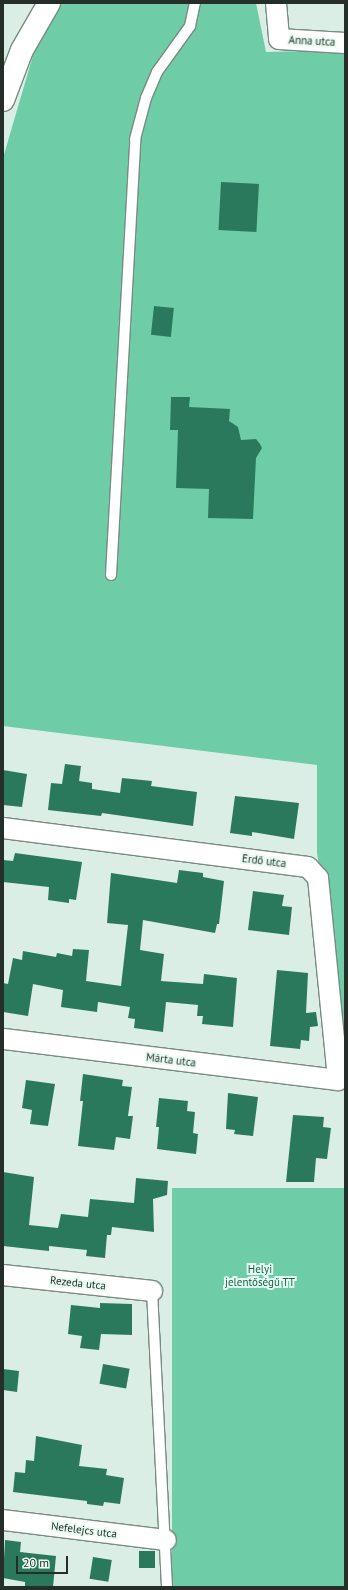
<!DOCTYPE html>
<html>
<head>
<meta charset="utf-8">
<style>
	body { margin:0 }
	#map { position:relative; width:348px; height:1590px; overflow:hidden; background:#daeee5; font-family:"PT Sans",sans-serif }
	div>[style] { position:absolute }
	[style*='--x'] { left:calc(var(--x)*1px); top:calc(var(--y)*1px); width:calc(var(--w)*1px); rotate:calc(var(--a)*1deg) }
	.green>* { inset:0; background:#6ecda7; transform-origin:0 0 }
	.building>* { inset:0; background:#2b795d; transform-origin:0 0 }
	.roads { filter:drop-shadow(1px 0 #788a82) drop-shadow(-1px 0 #788a82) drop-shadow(0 1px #788a82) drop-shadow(0 -1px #788a82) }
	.lane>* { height:10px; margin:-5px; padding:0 5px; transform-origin:5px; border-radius:5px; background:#fff }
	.street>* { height:20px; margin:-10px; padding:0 10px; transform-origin:10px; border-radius:10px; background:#fff }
	.secondary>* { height:22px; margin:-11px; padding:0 11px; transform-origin:11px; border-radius:11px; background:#fff }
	span { translate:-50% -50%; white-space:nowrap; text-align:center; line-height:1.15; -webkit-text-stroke:4px #e7fcf2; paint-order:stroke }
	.street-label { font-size:11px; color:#262e2a }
	.park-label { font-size:11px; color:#146249 }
	.frame { position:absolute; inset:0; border:4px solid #262e2a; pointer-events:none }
	.scale { position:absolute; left:16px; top:1556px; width:52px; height:18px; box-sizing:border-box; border:2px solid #262e2a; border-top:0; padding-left:5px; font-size:12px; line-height:14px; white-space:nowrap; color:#262e2a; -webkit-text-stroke:3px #e7fcf2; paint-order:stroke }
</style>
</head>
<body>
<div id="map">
	<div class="green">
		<i style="clip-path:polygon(62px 3px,256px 3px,266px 52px,345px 50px,345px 1030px,317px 853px,317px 765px,3px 726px,3px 158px,41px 28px)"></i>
		<i style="left:345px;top:1188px;width:399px;height:173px;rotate:90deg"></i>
	</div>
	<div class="building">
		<i style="left:221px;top:182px;width:38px;height:48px;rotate:3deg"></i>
		<i style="left:154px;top:306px;width:20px;height:29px;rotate:6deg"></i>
		<i style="clip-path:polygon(171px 397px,190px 397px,189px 407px,230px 409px,229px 421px,238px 427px,241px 440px,256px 439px,260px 444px,262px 448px,256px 458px,253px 519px,208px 518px,209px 489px,176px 488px,178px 430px,170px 430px)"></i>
		<i style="clip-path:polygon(65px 764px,81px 766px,79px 781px,92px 783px,92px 789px,120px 793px,122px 778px,152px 781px,151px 786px,197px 792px,193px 826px,102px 813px,101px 816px,48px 810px,51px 783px,62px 784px)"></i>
		<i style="clip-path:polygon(3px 770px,27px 774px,22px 807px,3px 805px)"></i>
		<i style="clip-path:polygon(235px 796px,299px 803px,294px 839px,252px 832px,252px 836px,230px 833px)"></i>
		<i style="clip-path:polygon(15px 853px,82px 862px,76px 900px,69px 899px,69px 903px,48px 900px,49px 887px,3px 882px,3px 860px,13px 861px)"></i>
		<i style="clip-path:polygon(179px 870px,203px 873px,203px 877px,224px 881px,219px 924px,217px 924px,215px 933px,143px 920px,140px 950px,164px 954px,161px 981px,203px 984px,204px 974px,237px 978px,233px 1027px,202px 1024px,203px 1016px,197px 1016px,198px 1005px,166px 1002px,163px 1032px,134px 1028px,135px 1019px,128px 1018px,130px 1007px,98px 1002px,97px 1012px,61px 1007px,63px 990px,33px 984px,28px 1016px,3px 1012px,3px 983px,8px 984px,13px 958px,22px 960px,23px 951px,56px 957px,57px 953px,72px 956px,73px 949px,89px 950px,86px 981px,121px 986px,128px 925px,107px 923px,111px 873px,177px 883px)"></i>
		<i style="clip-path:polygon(253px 891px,284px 895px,282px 906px,292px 907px,289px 935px,248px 930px)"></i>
		<i style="clip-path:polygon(277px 970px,308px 973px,306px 1013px,316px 1012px,318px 1026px,310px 1027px,309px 1041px,301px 1040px,300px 1049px,270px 1046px)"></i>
		<i style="clip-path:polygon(83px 1074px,123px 1080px,122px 1086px,132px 1087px,128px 1116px,133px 1116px,130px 1139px,116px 1137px,114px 1150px,78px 1146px,83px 1101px,80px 1101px)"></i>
		<i style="clip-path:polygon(26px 1080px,55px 1084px,48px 1126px,30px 1124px,32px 1110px,22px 1108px)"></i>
		<i style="clip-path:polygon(228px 1093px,258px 1097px,253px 1136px,234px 1134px,235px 1130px,226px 1129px)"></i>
		<i style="clip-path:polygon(159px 1098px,188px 1101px,187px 1111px,195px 1112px,193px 1133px,198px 1134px,196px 1154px,157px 1149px,159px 1127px,156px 1127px)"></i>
		<i style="clip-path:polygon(293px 1115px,324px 1117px,323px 1127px,331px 1128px,327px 1159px,316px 1158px,314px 1182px,286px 1182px)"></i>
		<i style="clip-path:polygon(3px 1172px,34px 1177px,29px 1225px,58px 1228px,61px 1214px,88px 1217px,90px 1199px,134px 1203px,136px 1178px,168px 1181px,167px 1195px,153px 1199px,154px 1232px,112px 1227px,111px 1235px,107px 1235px,105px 1258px,86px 1256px,87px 1250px,49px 1246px,49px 1251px,3px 1246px)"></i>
		<i style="clip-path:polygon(100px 1303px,132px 1304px,132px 1335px,101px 1334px,99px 1350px,80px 1348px,82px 1336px,68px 1334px,71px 1305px,100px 1308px)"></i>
		<i style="left:103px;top:1364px;width:27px;height:20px;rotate:10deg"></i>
		<i style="clip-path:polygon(3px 1369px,19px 1371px,17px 1392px,3px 1390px)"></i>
		<i style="clip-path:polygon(36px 1436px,82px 1445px,79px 1466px,107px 1469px,106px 1475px,124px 1478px,120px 1504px,104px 1502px,103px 1506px,87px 1504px,87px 1501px,13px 1492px,15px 1472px,25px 1473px,26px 1460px,34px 1461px)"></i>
		<i style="clip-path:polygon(5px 1540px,21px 1542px,20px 1552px,56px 1556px,53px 1587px,25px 1587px,25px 1582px,3px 1578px)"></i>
		<i style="left:139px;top:1551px;width:16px;height:17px"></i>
		<i style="left:93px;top:1557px;width:19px;height:22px;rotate:9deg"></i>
	</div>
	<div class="roads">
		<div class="lane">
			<i style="--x:111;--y:575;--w:437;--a:-86.8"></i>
			<i style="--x:135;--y:139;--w:42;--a:-75"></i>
			<i style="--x:146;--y:98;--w:28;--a:-67"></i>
			<i style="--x:157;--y:72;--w:57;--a:-54.3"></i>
			<i style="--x:190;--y:26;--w:24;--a:-78"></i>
			<i style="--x:152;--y:1291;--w:296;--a:87.1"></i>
		</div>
		<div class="street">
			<i style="--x:276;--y:3;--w:36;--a:85"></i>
			<i style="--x:279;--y:39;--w:66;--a:3.5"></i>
			<i style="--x:3;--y:828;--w:307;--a:7.3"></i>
			<i style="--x:308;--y:867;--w:15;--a:48"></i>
			<i style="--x:318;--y:878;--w:203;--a:84.3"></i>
			<i style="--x:338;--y:1080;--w:337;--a:-173"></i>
			<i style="--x:3;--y:1275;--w:150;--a:6.1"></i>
			<i style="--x:3;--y:1520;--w:164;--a:7"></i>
		</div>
		<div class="secondary">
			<i style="--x:3;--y:100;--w:53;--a:-69.2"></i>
			<i style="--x:22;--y:50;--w:54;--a:-60.1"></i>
		</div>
	</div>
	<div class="street-label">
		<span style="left:312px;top:41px;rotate:3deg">Anna utca</span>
		<span style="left:264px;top:861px;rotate:7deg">Erdő utca</span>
		<span style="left:171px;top:1060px;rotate:7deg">Márta utca</span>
		<span style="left:78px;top:1283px;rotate:6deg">Rezeda utca</span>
		<span style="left:84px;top:1530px;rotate:7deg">Nefelejcs utca</span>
	</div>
	<div class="park-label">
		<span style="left:260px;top:1276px">Helyi<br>jelentőségű TT</span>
	</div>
	<div class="frame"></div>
	<div class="scale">20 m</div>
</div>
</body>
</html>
